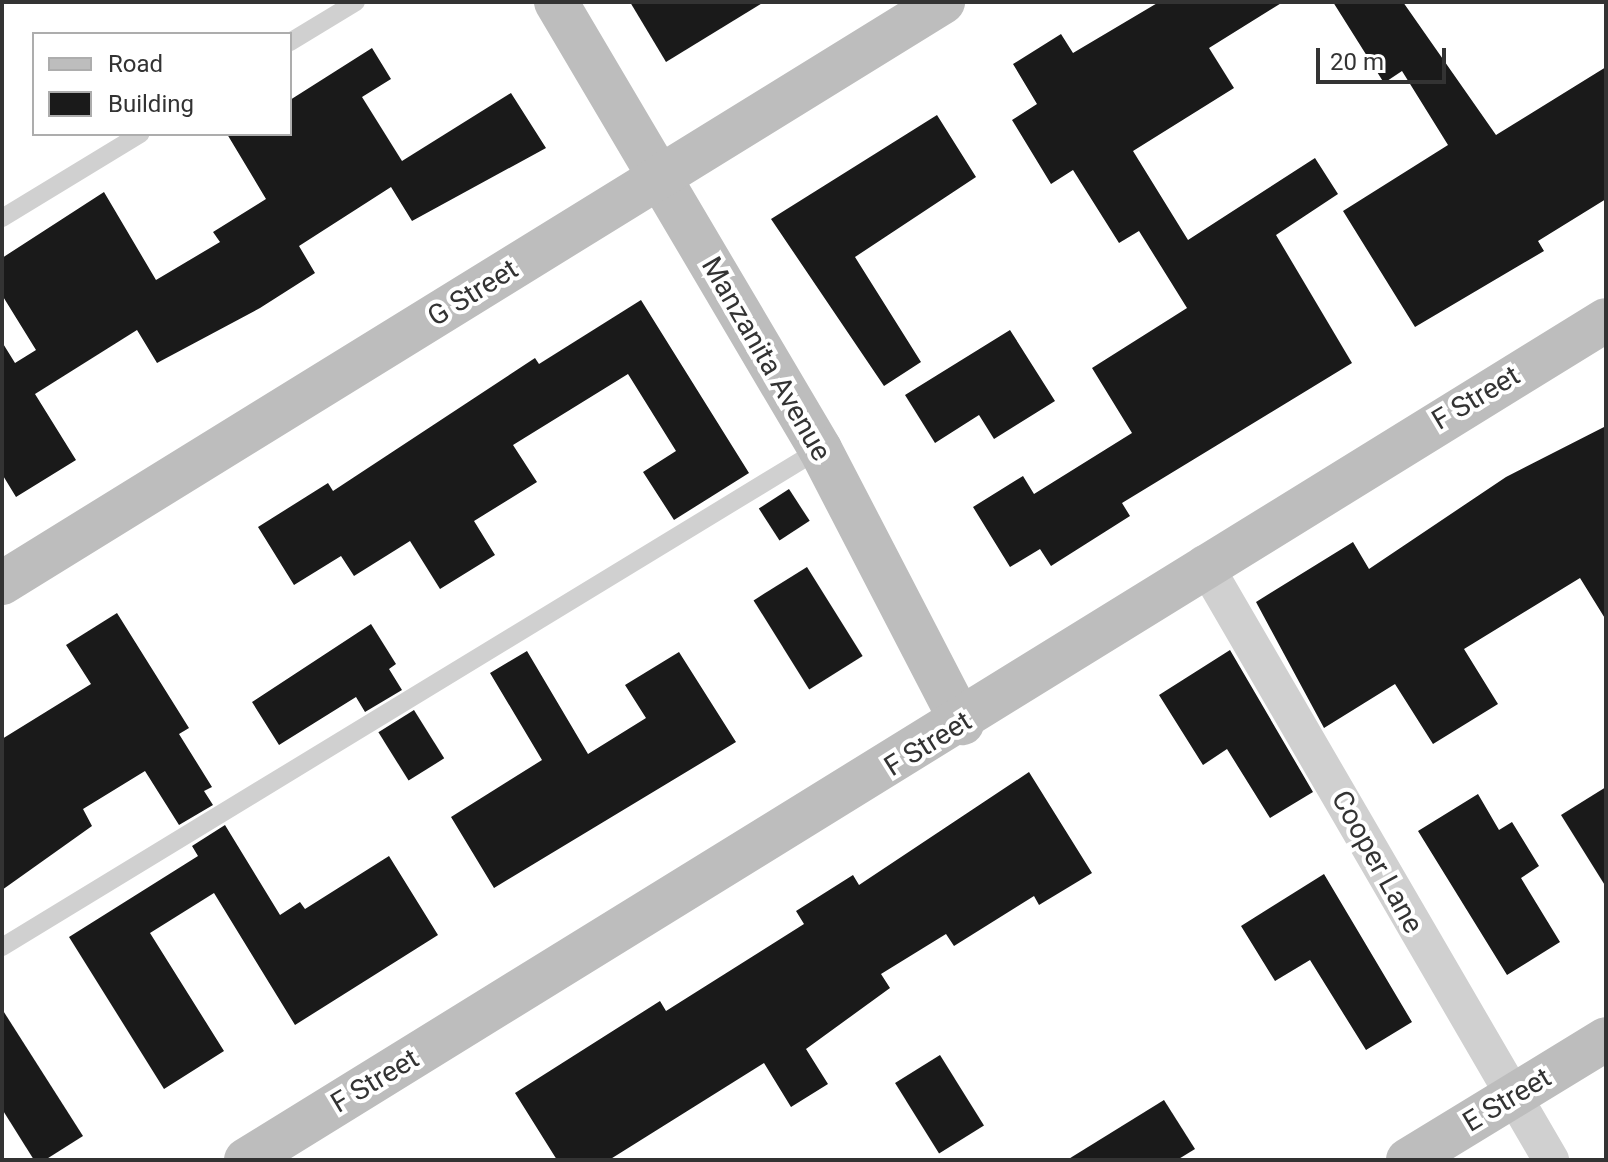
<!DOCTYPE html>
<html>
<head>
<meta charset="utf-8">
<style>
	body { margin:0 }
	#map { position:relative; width:1608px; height:1162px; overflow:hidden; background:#fff; font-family:Roboto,sans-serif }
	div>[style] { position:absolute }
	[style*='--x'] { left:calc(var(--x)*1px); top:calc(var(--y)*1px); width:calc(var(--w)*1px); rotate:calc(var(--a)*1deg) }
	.building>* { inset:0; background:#1a1a1a; transform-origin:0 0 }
	.lane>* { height:18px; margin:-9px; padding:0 9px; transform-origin:9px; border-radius:9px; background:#d0d0d0 }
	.street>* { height:36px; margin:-18px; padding:0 18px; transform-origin:18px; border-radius:18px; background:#d0d0d0 }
	.secondary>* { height:44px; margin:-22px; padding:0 22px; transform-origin:22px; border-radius:22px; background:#bdbdbd }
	span { translate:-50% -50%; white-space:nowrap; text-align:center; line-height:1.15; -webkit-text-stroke:8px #fff; paint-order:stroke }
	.street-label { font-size:28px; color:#333 }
	.frame { position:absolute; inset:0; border:4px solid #333; pointer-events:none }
	.legend { position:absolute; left:32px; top:32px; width:260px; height:104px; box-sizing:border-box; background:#fff; border:2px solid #adadad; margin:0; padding:10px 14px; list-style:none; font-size:24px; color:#333 }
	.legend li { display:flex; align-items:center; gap:16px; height:40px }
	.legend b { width:40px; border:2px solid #adadad }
	.scale { position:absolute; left:1316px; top:48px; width:130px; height:36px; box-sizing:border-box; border:4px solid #333; border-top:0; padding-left:10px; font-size:24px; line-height:28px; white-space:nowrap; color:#333; -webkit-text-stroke:6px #fff; paint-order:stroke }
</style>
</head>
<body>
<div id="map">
	<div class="building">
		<i style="clip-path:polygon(630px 2px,764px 2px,666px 62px)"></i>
		<i style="clip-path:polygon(1159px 2px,1283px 2px,1209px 48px,1234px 88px,1133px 151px,1188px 240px,1315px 158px,1338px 194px,1276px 235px,1352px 363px,1122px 503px,1130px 516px,1051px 566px,1040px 549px,1010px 567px,973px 507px,1023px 476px,1034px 494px,1132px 433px,1092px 368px,1187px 308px,1139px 231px,1119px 243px,1073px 170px,1051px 184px,1012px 120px,1037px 104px,1013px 64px,1061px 34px,1073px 53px)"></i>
		<i style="clip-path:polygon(1333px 2px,1403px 2px,1496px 135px,1606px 67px,1606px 199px,1538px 241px,1544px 251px,1415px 327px,1343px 211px,1448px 145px,1402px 71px,1384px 83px)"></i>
		<i style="clip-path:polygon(372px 48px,391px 79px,362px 97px,402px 161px,511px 93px,546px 148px,412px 221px,391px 187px,299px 246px,315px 273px,260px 308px,157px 363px,137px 330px,35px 394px,76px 460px,16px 497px,2px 474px,2px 342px,15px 363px,36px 350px,2px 295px,2px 258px,104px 192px,156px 280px,220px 242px,213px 232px,266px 199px,227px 134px,290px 134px,290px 100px)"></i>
		<i style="clip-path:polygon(937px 115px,976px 177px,855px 257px,921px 362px,884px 386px,771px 219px)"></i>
		<i style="clip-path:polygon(641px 300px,749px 473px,674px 520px,643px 472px,676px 451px,628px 374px,513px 445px,537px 482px,474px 521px,495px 555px,440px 589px,410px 541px,354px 576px,341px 556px,294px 585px,258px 527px,328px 483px,333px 491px,535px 358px,539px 364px)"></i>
		<i style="clip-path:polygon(1010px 330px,1055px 401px,994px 439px,979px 415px,935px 443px,905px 395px)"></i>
		<i style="clip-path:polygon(1606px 426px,1606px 620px,1580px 578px,1464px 649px,1498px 704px,1433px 744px,1395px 684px,1324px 728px,1256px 602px,1353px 542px,1369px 569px,1506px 477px)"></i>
		<i style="left:789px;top:489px;width:38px;height:36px;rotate:57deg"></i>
		<i style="left:807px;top:567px;width:105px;height:63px;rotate:58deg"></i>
		<i style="clip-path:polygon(117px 613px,189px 728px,179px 734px,212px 787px,204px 791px,213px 805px,179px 825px,145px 771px,83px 809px,92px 826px,2px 890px,2px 739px,91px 684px,66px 645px)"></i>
		<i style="clip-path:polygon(371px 624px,396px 664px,389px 669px,402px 690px,365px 712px,356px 697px,279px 745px,252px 702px)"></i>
		<i style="clip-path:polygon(1230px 650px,1313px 792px,1270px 818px,1227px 749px,1203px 765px,1159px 695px)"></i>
		<i style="clip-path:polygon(527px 651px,588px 754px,646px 718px,625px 685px,679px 652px,736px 742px,494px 888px,451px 817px,542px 760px,490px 673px)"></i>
		<i style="left:414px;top:710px;width:57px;height:42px;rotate:58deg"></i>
		<i style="clip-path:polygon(1029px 772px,1092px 873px,1039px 905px,1034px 896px,954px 946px,946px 934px,881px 974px,890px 988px,806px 1049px,828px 1084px,791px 1107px,764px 1063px,609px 1160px,557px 1160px,515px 1093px,660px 1001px,666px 1011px,804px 924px,796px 911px,853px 875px,859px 885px)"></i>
		<i style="clip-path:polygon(1606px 787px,1606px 887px,1561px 815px)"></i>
		<i style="clip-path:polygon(1478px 794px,1499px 830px,1512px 822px,1539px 866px,1521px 878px,1560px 942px,1507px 975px,1418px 831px)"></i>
		<i style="clip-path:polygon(225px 825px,280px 915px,300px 902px,305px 909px,389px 856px,438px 935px,295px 1025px,214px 893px,150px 933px,224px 1051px,164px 1089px,69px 937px,198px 856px,192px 846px)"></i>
		<i style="clip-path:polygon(1324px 874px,1412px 1022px,1366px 1050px,1310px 960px,1275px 981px,1241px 926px)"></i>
		<i style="clip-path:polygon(2px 1009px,83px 1136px,45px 1160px,34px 1160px,2px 1109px)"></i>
		<i style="left:940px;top:1055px;width:83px;height:53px;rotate:58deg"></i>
		<i style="clip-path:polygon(1164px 1100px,1195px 1149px,1177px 1160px,1067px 1160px)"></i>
	</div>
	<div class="lane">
		<i style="--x:290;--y:42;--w:77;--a:-31.2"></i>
		<i style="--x:2;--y:218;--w:162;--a:-31.3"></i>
		<i style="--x:2;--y:947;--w:958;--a:-31.33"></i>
	</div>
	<div class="street">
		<i style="--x:1204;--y:563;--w:691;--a:59.83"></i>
	</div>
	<div class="secondary">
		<i style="--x:556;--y:2;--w:519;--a:59.43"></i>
		<i style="--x:820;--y:449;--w:309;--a:62.6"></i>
		<i style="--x:2;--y:583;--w:1106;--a:-31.69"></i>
		<i style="--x:246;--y:1160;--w:1598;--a:-31.7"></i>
		<i style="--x:1408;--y:1160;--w:232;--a:-31.4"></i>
	</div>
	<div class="street-label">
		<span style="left:473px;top:293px;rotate:-32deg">G Street</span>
		<span style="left:766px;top:359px;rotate:60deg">Manzanita Avenue</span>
		<span style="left:1476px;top:398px;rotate:-31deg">F Street</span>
		<span style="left:928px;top:744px;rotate:-32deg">F Street</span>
		<span style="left:1377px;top:862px;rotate:61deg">Cooper Lane</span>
		<span style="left:375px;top:1081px;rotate:-31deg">F Street</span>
		<span style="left:1507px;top:1100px;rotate:-31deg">E Street</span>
	</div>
	<div class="frame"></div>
	<ul class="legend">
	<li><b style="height:10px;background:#bdbdbd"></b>Road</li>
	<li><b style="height:22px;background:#1a1a1a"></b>Building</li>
	</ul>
	<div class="scale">20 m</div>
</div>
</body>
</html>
